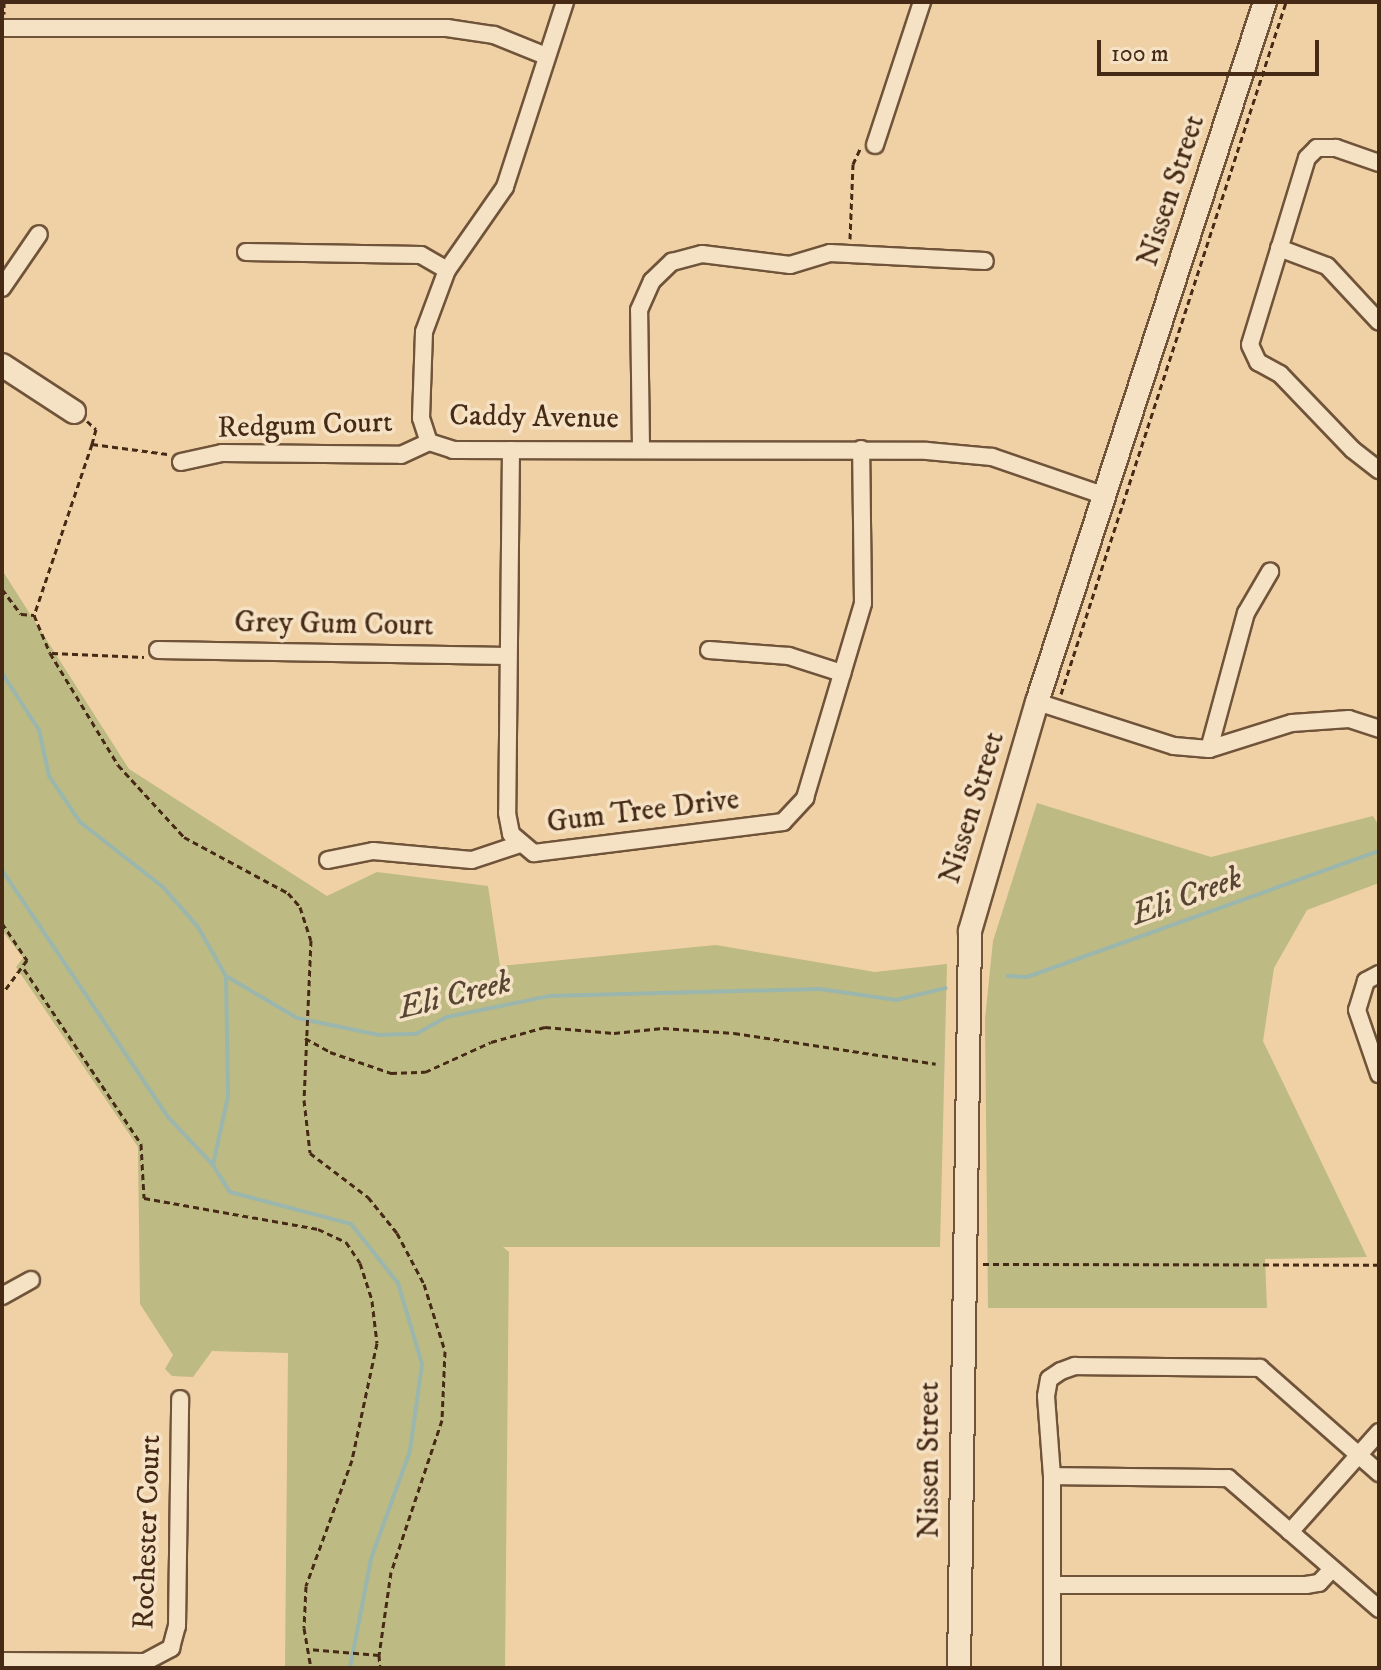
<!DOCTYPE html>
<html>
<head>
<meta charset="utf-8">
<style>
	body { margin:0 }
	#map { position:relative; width:1381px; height:1670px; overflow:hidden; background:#efd1a5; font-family:"IM FELL DW Pica",serif }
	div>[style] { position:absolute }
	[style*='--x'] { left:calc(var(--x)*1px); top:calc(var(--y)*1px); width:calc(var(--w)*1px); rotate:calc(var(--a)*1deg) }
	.green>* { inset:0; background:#bdba83 }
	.stream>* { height:4px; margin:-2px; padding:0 2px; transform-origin:2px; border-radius:2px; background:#9bb6ad }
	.path>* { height:3px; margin-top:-1.5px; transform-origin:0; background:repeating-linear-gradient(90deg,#462a16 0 6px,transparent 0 10px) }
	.roads { filter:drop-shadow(2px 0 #70543a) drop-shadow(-2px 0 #70543a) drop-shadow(0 2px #70543a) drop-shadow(0 -2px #70543a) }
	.street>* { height:16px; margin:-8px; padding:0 8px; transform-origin:8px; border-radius:8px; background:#f5e1c4 }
	.secondary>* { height:22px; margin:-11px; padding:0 11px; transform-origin:11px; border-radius:11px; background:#f5e1c4 }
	span { translate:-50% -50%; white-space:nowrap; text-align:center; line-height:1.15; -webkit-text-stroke:7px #f5e1c4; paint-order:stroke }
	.street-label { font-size:30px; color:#462a16 }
	.water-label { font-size:32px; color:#574634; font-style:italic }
	.frame { position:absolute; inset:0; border:4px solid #462a16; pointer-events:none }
	.scale { position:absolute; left:1097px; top:40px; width:222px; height:36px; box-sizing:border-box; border:4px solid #462a16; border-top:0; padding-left:10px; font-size:24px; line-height:28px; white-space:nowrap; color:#462a16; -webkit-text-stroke:6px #f5e1c4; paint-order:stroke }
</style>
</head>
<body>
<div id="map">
	<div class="green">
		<i style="clip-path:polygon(2px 570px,129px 769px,327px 896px,377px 872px,488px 886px,500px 966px,716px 945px,875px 972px,947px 964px,940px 1247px,503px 1247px,509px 1252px,505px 1668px,285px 1668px,288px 1353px,212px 1351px,193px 1377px,172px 1376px,165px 1369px,173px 1355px,140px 1304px,138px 1147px,16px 967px,23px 958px,2px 930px)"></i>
		<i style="clip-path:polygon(1037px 803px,1211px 857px,1373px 816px,1379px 826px,1379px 883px,1307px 910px,1274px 968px,1263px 1041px,1367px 1257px,1265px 1259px,1267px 1308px,988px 1308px,985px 1019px,993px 941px)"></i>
	</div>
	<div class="stream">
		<i style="--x:2;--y:673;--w:68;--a:57"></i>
		<i style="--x:39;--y:730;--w:47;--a:77.7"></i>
		<i style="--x:49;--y:776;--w:55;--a:56"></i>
		<i style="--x:80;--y:822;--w:105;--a:38.1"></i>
		<i style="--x:163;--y:887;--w:53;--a:48.8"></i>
		<i style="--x:198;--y:927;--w:56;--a:60.3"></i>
		<i style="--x:226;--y:976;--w:82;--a:30.6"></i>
		<i style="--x:297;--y:1018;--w:84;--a:11.7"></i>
		<i style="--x:379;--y:1035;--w:37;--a:-2"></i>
		<i style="--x:416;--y:1034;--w:35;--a:-29"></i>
		<i style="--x:447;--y:1017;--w:104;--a:-11.6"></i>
		<i style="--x:549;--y:996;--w:271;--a:-1.5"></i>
		<i style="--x:820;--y:989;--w:77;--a:8.2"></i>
		<i style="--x:896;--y:1000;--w:51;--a:-13.5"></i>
		<i style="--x:2;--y:870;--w:298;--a:56.1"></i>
		<i style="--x:168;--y:1117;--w:66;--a:46.8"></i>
		<i style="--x:1008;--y:976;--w:19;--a:3"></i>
		<i style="--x:1027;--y:977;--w:374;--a:-19.7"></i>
		<i style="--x:226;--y:977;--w:119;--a:89"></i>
		<i style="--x:228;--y:1096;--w:71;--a:102.3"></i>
		<i style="--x:213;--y:1165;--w:32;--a:58"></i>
		<i style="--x:230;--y:1192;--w:125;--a:14.8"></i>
		<i style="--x:351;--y:1224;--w:75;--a:51.5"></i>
		<i style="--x:398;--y:1283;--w:84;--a:73.5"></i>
		<i style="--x:422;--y:1364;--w:88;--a:97.9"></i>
		<i style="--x:410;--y:1451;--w:115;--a:109.9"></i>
		<i style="--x:371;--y:1559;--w:111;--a:100.9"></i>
	</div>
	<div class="path">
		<i style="--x:4;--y:2;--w:12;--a:90"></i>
		<i style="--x:850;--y:239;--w:75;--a:-87.7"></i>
		<i style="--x:853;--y:164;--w:17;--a:-65"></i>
		<i style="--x:87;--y:421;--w:12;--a:42"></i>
		<i style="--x:96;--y:429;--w:16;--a:105"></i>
		<i style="--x:92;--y:444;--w:181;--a:108.7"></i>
		<i style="--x:34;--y:615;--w:41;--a:67.2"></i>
		<i style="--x:50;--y:653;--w:131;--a:58.7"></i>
		<i style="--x:118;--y:765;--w:98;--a:47.5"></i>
		<i style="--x:184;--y:837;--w:118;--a:28.3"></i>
		<i style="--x:288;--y:893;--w:18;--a:49"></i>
		<i style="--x:300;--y:907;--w:35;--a:72"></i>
		<i style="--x:311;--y:940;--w:160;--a:92.5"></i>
		<i style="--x:304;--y:1100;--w:53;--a:83.5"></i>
		<i style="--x:310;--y:1153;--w:73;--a:37.2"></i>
		<i style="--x:368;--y:1197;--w:46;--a:51.1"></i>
		<i style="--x:397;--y:1233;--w:58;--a:62.1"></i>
		<i style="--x:424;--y:1284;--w:70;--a:72.6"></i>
		<i style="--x:445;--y:1351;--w:69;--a:92.5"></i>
		<i style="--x:442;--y:1420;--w:160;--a:108.5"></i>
		<i style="--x:391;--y:1572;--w:84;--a:98.2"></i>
		<i style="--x:379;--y:1655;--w:71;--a:-175.2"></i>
		<i style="--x:92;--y:444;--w:76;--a:7.6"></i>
		<i style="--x:2;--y:589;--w:31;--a:53"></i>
		<i style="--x:21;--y:614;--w:13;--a:4"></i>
		<i style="--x:52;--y:653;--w:92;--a:2.5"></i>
		<i style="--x:1061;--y:694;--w:728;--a:-71.99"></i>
		<i style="--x:2;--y:923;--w:45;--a:56"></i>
		<i style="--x:27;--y:960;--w:42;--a:126.3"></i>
		<i style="--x:24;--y:969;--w:211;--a:56.2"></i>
		<i style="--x:141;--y:1144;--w:54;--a:86.8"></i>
		<i style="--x:144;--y:1198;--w:177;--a:10.1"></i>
		<i style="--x:318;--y:1229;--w:31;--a:25"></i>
		<i style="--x:346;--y:1242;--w:25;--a:56"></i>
		<i style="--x:360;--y:1263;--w:40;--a:72"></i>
		<i style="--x:372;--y:1301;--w:42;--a:83.2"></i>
		<i style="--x:377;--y:1343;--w:120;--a:102.1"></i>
		<i style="--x:352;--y:1460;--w:134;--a:110.1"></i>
		<i style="--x:306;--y:1586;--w:42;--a:92.7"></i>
		<i style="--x:304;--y:1628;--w:41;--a:80.1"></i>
		<i style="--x:305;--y:1038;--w:29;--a:29"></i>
		<i style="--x:330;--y:1052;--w:65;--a:19"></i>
		<i style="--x:391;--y:1073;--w:34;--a:-2"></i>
		<i style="--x:425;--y:1072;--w:72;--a:-24.4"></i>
		<i style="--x:491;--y:1042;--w:56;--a:-15.5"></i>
		<i style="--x:545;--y:1027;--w:69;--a:5"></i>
		<i style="--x:614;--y:1033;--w:49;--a:-5.8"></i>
		<i style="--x:663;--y:1028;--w:71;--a:4"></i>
		<i style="--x:734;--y:1033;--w:204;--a:8.7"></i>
		<i style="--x:983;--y:1264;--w:396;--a:0.1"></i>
		<i style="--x:379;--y:1655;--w:13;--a:86"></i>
	</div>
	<div class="roads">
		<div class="street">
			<i style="--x:565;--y:2;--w:194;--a:108"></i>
			<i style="--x:505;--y:187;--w:101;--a:124.9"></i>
			<i style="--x:447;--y:270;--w:66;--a:110.4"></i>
			<i style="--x:424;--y:332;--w:86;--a:92"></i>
			<i style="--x:421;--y:418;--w:25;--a:72"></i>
			<i style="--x:429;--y:442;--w:25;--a:18"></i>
			<i style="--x:453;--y:450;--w:474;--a:0.1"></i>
			<i style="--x:927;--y:451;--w:65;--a:5.3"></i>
			<i style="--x:992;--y:457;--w:120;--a:19"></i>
			<i style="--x:2;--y:28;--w:445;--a:0"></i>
			<i style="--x:447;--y:28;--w:48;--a:8.5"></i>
			<i style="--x:494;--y:35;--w:56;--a:22"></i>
			<i style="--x:875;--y:145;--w:151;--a:-71.8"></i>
			<i style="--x:1379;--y:163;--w:46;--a:-160.8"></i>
			<i style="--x:1336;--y:148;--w:19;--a:180"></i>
			<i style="--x:1317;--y:148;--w:14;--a:135"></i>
			<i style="--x:1307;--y:158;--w:195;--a:107"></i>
			<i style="--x:1250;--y:345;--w:19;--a:65"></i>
			<i style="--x:1258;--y:362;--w:25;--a:29"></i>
			<i style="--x:1280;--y:374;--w:105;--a:46.2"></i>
			<i style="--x:1353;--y:450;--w:33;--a:38"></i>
			<i style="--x:1279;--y:248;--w:51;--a:20.6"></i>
			<i style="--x:1327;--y:266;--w:76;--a:47.1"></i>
			<i style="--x:246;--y:252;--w:175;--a:1"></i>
			<i style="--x:421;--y:255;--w:30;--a:30"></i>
			<i style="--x:2;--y:288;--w:65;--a:-55.6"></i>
			<i style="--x:641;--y:447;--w:137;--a:-90.8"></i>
			<i style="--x:639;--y:310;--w:32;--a:-66"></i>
			<i style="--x:652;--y:281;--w:28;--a:-44"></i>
			<i style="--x:672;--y:262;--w:31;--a:-15"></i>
			<i style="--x:702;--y:254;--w:89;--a:7.1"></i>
			<i style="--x:790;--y:265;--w:42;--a:-16.7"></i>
			<i style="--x:830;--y:253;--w:155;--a:3"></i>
			<i style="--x:511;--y:450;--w:363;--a:90.6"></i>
			<i style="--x:507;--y:813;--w:21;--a:79"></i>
			<i style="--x:511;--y:834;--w:30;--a:40"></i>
			<i style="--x:534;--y:853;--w:251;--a:-7.1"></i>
			<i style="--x:783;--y:822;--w:33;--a:-47"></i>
			<i style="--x:805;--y:798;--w:203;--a:-73.4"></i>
			<i style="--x:863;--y:603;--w:154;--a:-90.7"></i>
			<i style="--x:181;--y:462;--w:42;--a:-12.4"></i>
			<i style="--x:222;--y:453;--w:179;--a:0.6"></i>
			<i style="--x:401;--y:455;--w:31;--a:-25"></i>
			<i style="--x:158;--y:650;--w:350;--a:1"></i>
			<i style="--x:709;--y:650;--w:80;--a:4.3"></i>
			<i style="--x:789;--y:656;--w:56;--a:17.8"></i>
			<i style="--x:1037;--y:702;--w:144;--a:17.8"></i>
			<i style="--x:1174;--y:746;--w:35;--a:5"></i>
			<i style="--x:1209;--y:749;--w:87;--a:-17.4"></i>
			<i style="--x:1292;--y:723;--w:57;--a:-4"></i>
			<i style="--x:1349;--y:719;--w:32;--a:18"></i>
			<i style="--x:1209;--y:749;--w:141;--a:-74.8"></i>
			<i style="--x:1246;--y:613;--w:48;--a:-59.7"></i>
			<i style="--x:328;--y:860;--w:46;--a:-11.3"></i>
			<i style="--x:373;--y:851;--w:99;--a:5.2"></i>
			<i style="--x:472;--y:860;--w:51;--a:-18.4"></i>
			<i style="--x:1379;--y:974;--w:15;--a:152"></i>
			<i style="--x:1366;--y:981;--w:30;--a:107"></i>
			<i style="--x:1357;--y:1010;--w:68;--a:71"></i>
			<i style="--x:2;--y:1296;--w:33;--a:-29"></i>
			<i style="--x:1052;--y:1476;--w:176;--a:0.7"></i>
			<i style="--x:1228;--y:1478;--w:200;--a:40.9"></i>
			<i style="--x:1290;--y:1532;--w:134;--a:-48.3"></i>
			<i style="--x:1052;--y:1585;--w:254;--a:0"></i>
			<i style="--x:1306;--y:1585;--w:13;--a:-9"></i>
			<i style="--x:1319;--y:1583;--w:19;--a:-47"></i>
			<i style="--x:2;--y:1661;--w:143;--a:0.4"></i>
			<i style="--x:145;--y:1662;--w:30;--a:-28"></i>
			<i style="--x:171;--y:1648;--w:23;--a:-75"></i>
			<i style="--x:177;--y:1626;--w:227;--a:-89.2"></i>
			<i style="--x:1052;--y:1668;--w:192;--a:-90"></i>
			<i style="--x:1052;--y:1476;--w:80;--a:-94.3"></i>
			<i style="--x:1046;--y:1396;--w:17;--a:-80"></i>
			<i style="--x:1049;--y:1379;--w:14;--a:-34"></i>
			<i style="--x:1061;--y:1371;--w:15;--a:-20"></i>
			<i style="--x:1075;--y:1366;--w:185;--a:0.6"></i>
			<i style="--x:1260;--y:1368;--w:159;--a:41.4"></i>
		</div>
		<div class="secondary">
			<i style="--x:2;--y:365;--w:86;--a:33.1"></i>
			<i style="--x:959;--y:1668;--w:737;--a:-89.14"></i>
			<i style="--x:970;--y:931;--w:239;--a:-73.7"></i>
			<i style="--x:1037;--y:702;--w:736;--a:-71.96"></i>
		</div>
	</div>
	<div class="street-label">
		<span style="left:1172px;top:191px;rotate:-72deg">Nissen Street</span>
		<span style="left:534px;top:418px;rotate:1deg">Caddy Avenue</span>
		<span style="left:305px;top:426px;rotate:-2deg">Redgum Court</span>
		<span style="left:334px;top:625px;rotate:1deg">Grey Gum Court</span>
		<span style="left:973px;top:808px;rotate:-73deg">Nissen Street</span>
		<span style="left:643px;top:812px;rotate:-7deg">Gum Tree Drive</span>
		<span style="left:930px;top:1460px;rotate:-90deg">Nissen Street</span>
		<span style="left:148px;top:1532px;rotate:-88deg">Rochester Court</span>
	</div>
	<div class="water-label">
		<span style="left:1187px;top:897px;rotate:-20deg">Eli Creek</span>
		<span style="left:455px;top:996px;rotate:-14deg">Eli Creek</span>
	</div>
	<div class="frame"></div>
	<div class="scale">100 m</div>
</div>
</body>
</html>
